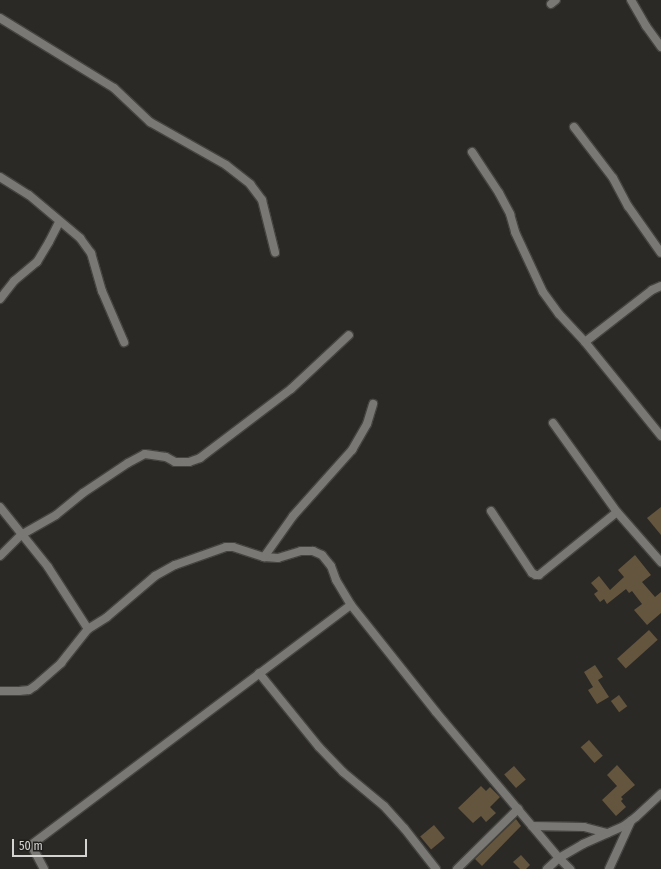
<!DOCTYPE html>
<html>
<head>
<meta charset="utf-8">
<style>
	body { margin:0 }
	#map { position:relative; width:661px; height:869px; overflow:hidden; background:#2b2926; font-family:"Fira Sans Condensed",sans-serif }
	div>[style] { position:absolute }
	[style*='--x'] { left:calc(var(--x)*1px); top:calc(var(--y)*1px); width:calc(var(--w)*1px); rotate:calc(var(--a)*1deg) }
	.building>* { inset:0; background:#64553e; transform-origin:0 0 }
	.roads { filter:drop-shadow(1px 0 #454441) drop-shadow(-1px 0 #454441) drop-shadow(0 1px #454441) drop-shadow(0 -1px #454441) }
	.minor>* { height:8px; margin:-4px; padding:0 4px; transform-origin:4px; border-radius:4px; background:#7a7875 }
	span { translate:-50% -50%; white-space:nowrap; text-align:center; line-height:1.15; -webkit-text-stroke:4px #211f1d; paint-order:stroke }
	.scale { position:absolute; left:12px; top:839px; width:75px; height:18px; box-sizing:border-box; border:2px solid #d4d3d1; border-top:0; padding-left:5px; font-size:12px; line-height:14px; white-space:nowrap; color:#d4d3d1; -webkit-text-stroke:3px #211f1d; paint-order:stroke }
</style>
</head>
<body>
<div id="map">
	<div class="building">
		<i style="clip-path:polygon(661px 507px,661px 535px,647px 518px)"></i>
		<i style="clip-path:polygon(635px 555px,651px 575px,642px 582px,655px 597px,661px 592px,661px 613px,647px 625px,634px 610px,642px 604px,632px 591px,629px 593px,626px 589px,607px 604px,604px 599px,600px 602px,594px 594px,598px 591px,591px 583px,599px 576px,610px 590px,624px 577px,618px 570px)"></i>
		<i style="left:649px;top:630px;width:13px;height:43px;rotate:48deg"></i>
		<i style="clip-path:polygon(595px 665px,603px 677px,598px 680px,609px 697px,597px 704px,588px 690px,593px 687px,584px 672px)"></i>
		<i style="left:619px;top:695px;width:14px;height:10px;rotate:54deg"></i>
		<i style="left:589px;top:740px;width:21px;height:11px;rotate:49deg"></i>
		<i style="clip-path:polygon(617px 765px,635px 785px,621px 797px,623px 799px,621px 801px,626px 807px,616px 816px,602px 800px,617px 786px,607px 775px)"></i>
		<i style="left:514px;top:766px;width:18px;height:13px;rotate:49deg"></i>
		<i style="clip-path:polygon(481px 786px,486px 791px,490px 787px,500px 797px,490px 807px,496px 813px,486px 822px,481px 816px,473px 823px,458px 808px)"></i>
		<i style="clip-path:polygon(516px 819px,521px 826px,482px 866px,475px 859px)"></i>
		<i style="left:434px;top:825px;width:17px;height:18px;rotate:50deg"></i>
		<i style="clip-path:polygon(521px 855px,530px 865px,526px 869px,520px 869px,513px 862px)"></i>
	</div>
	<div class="roads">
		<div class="minor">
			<i style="--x:631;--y:0;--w:30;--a:60"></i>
			<i style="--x:646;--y:26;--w:26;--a:54"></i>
			<i style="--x:551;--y:4;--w:6;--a:-39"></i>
			<i style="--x:0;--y:18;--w:134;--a:31.6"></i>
			<i style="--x:114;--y:88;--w:50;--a:43.4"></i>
			<i style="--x:150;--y:122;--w:87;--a:29.5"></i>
			<i style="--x:226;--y:165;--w:31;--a:38"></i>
			<i style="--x:250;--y:184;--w:20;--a:53"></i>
			<i style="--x:262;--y:200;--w:54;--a:76"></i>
			<i style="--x:574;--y:127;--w:64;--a:52.6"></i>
			<i style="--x:613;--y:178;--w:32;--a:62"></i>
			<i style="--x:628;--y:206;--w:57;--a:54.9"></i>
			<i style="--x:472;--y:152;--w:49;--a:56.6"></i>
			<i style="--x:499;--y:193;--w:24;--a:62"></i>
			<i style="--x:510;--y:214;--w:19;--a:74"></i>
			<i style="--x:515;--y:232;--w:66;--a:65"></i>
			<i style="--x:543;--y:292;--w:27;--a:54"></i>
			<i style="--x:559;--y:314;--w:38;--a:47"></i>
			<i style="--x:585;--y:342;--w:121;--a:51"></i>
			<i style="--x:0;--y:177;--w:34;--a:32"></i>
			<i style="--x:29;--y:195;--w:67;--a:40.1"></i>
			<i style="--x:80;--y:238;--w:19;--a:54"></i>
			<i style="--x:91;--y:253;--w:40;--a:74"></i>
			<i style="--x:102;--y:291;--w:56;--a:66.7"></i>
			<i style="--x:0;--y:299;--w:23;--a:-52"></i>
			<i style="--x:14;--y:281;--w:30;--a:-40"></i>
			<i style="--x:37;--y:262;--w:23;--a:-59"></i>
			<i style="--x:49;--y:242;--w:22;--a:-63"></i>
			<i style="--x:585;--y:342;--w:85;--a:-37.8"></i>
			<i style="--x:652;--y:290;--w:10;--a:-24"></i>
			<i style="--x:553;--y:423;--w:110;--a:54.3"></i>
			<i style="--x:617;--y:512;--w:67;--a:48.7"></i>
			<i style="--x:0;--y:507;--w:77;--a:51.3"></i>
			<i style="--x:48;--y:567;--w:74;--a:57.2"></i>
			<i style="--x:491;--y:511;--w:74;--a:56.5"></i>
			<i style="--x:532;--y:573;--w:4;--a:27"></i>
			<i style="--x:536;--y:575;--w:3;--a:0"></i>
			<i style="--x:539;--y:575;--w:100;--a:-38.9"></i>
			<i style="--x:0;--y:556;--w:30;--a:-45"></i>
			<i style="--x:21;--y:535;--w:40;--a:-29.7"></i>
			<i style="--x:56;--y:515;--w:35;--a:-39"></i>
			<i style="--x:83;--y:493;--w:54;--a:-33.7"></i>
			<i style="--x:128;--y:463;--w:19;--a:-28"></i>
			<i style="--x:145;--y:454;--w:21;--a:8"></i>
			<i style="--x:166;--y:457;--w:10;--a:29"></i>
			<i style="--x:175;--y:462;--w:14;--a:0"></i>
			<i style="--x:189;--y:462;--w:12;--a:-20"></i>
			<i style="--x:200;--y:458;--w:114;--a:-37.2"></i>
			<i style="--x:291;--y:389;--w:79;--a:-43"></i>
			<i style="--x:264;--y:557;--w:14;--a:4"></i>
			<i style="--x:278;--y:558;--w:24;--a:-17"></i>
			<i style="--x:301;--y:551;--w:12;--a:0"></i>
			<i style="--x:313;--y:551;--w:10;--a:24"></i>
			<i style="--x:322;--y:555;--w:14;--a:51"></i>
			<i style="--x:331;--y:566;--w:15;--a:70"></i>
			<i style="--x:336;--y:580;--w:29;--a:59"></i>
			<i style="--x:351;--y:605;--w:137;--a:51.5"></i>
			<i style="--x:436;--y:712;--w:191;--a:49.9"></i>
			<i style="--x:559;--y:858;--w:16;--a:45"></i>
			<i style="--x:259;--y:673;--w:95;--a:51"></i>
			<i style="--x:319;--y:747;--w:35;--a:46"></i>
			<i style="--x:343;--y:772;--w:53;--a:39.7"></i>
			<i style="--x:384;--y:806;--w:30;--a:48"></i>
			<i style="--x:404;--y:828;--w:52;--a:52"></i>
			<i style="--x:0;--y:691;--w:19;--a:0"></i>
			<i style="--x:19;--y:691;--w:10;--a:-6"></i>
			<i style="--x:29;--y:690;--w:7;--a:-34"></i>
			<i style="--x:35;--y:686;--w:35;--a:-41"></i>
			<i style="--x:61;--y:663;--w:43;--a:-51.5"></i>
			<i style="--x:88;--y:629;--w:22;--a:-32"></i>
			<i style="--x:107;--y:617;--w:63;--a:-40.5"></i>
			<i style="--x:155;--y:576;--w:23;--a:-29"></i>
			<i style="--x:175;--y:565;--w:54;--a:-19.4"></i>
			<i style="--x:226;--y:547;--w:7;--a:0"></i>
			<i style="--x:233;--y:547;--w:33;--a:18"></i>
			<i style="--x:264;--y:557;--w:50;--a:-54.7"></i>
			<i style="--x:293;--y:516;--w:89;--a:-48.2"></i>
			<i style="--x:352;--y:450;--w:30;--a:-60"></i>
			<i style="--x:367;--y:424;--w:21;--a:-73"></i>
			<i style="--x:532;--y:826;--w:52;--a:1.1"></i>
			<i style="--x:584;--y:827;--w:24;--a:15"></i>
			<i style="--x:44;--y:869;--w:27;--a:-118"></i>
			<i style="--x:31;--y:845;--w:400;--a:-36.9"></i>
			<i style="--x:457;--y:869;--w:86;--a:-44.5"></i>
			<i style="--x:547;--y:869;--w:16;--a:-43"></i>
			<i style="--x:559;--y:858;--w:28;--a:-30"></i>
			<i style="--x:583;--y:844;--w:45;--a:-23.7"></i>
			<i style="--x:624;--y:826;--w:15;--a:-37"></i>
			<i style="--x:636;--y:817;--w:34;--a:-43"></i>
			<i style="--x:609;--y:869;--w:53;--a:-65.4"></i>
		</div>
	</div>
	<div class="scale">50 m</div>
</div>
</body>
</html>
